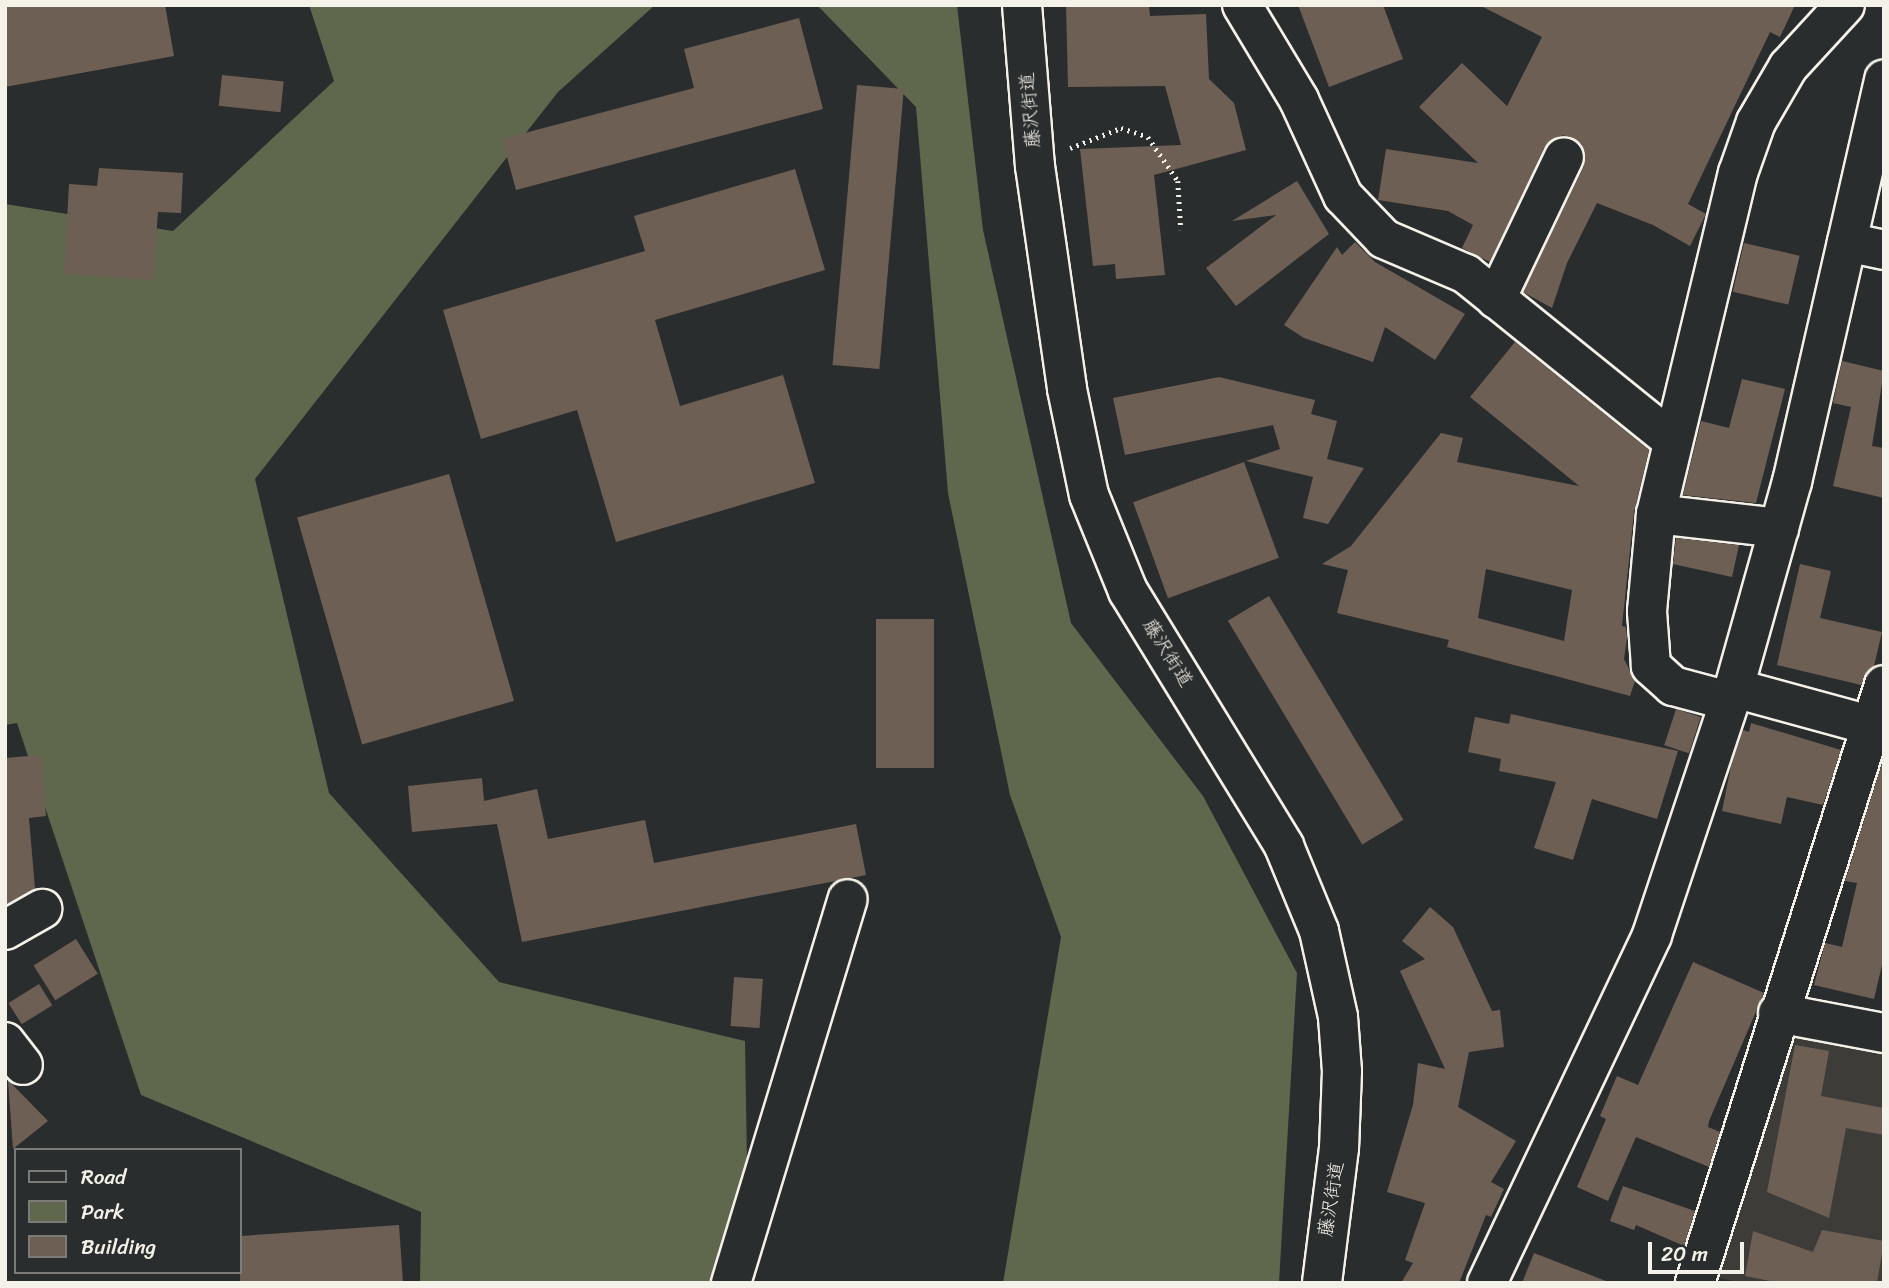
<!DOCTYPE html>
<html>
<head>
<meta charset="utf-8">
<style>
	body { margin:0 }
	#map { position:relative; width:1889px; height:1288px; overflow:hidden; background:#2a2d2e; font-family:Sriracha,"Klee One",sans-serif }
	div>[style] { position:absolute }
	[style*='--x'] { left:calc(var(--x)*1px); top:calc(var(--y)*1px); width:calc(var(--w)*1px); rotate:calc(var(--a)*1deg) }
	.built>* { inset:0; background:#3e3c39 }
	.green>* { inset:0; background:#5f674d }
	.building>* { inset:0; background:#6e5f54; transform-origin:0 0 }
	.path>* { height:4.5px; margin-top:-2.25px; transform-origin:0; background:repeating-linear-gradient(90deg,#f4f1e8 0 2px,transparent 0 7px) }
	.roads { filter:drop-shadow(2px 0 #f4f1e8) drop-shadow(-2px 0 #f4f1e8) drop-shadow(0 2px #f4f1e8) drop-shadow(0 -2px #f4f1e8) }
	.minor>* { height:38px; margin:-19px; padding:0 19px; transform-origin:19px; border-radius:19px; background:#2a2d2e }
	.highway>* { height:38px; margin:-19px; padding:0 19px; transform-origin:19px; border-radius:19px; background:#2a2d2e }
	span { translate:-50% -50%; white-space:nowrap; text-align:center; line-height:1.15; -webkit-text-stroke:6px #2a2d2e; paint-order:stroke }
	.street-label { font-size:19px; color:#f4f1e8 }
	.frame { position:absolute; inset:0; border:7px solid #f4f1e8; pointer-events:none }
	.legend { position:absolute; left:14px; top:1148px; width:228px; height:126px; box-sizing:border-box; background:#2a2d2e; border:2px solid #7b7b78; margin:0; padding:9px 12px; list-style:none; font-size:21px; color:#f4f1e8 }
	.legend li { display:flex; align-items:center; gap:14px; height:35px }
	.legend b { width:35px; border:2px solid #7b7b78 }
	.scale { position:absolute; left:1648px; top:1242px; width:96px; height:32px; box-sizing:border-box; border:4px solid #f4f1e8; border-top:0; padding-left:9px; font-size:21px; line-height:24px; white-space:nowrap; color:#f4f1e8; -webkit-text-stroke:5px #2a2d2e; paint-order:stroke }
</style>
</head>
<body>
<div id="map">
	<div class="built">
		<i style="clip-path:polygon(1783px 1026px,1884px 1045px,1884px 1283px,1744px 1283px,1708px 1276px)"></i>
	</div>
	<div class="green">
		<i style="clip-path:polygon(309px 5px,655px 5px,558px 92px,255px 479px,329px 793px,499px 982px,745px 1041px,749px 1283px,420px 1283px,421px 1212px,141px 1095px,17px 723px,5px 725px,5px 204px,173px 231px,334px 81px)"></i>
		<i style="clip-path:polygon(817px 5px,957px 5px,983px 230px,1071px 623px,1203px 796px,1297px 973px,1279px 1283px,1003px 1283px,1061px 937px,1010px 795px,948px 493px,916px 107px)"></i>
	</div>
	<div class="building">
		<i style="clip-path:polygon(5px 5px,165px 5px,174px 56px,5px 87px)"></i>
		<i style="clip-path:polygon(1066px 5px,1149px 5px,1150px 16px,1206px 14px,1209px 79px,1234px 103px,1246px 150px,1154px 175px,1165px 275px,1116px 279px,1115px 264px,1093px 266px,1080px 149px,1181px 145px,1165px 86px,1068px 87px)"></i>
		<i style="clip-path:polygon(1298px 5px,1383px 5px,1403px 59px,1329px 87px)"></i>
		<i style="clip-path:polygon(1479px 5px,1795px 5px,1780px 37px,1770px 32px,1688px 204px,1706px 214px,1690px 246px,1653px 225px,1597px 203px,1567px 263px,1552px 308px,1523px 292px,1584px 166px,1582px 144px,1563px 135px,1544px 148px,1490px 262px,1462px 248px,1473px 225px,1448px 211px,1378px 200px,1386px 149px,1478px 163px,1419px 107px,1462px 63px,1507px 106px,1542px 37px)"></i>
		<i style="clip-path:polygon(799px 18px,823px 109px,516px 190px,502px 139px,694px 88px,684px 49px)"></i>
		<i style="left:222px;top:75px;width:62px;height:31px;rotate:6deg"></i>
		<i style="left:857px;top:85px;width:47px;height:281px;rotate:5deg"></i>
		<i style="clip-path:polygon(99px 168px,183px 173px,181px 213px,158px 212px,153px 280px,64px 274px,69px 184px,97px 186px)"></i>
		<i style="clip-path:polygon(795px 169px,825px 270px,655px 320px,680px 406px,783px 375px,815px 483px,616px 542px,577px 410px,481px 439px,443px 310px,645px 251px,634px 216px)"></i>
		<i style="clip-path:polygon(1297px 181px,1329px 234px,1236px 306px,1206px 268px,1276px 215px,1232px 221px)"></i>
		<i style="clip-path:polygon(1355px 242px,1375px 262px,1465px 314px,1435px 360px,1385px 327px,1373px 362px,1304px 338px,1284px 325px,1337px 247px,1342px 255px)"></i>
		<i style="left:1744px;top:243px;width:57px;height:50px;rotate:13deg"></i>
		<i style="clip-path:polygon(evenodd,1515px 342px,1649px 450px,1634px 512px,1622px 626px,1626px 627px,1627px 638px,1624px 659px,1635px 681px,1630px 696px,1447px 647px,1449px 640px,1337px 613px,1348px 570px,1322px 564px,1351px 546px,1441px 433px,1463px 438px,1457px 462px,1579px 486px,1470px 397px,1515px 342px,1486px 569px,1572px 590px,1564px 641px,1478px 618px,1486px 569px)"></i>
		<i style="clip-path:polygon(1842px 361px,1884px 371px,1872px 446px,1884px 448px,1884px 498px,1833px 486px,1851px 407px,1833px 403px)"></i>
		<i style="clip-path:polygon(1219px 377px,1315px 400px,1311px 414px,1337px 421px,1327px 459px,1364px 468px,1328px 524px,1303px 518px,1313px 477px,1246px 461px,1280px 449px,1273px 425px,1125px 455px,1113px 398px)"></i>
		<i style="clip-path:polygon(1742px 379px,1785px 389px,1756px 503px,1683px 495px,1701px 421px,1729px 428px)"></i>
		<i style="left:1244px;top:462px;width:102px;height:118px;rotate:70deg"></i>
		<i style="left:449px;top:474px;width:236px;height:158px;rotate:74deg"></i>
		<i style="clip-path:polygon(1676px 538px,1739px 545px,1732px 577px,1673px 564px)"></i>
		<i style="clip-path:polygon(1800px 564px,1831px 571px,1820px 618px,1882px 632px,1874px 666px,1861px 685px,1777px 665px)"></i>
		<i style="left:1269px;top:596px;width:261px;height:48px;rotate:59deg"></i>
		<i style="left:876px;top:619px;width:58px;height:149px"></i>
		<i style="left:1676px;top:709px;width:26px;height:38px;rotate:18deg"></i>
		<i style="clip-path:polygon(1511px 714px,1678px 751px,1657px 819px,1592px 799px,1573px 860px,1534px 848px,1556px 782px,1499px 771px,1501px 759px,1468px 752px,1475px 717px,1509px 724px)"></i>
		<i style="clip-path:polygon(1751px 723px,1841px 750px,1823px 805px,1787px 797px,1781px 824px,1722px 811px,1731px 766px,1743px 730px,1749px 732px)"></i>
		<i style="clip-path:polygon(41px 755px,46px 816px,29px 818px,35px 889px,5px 905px,5px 758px)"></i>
		<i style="clip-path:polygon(1883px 760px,1884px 956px,1874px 999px,1814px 985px,1825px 943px,1842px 947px,1857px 883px,1845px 881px)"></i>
		<i style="clip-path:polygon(482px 778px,484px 801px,537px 789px,548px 839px,645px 820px,654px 863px,856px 824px,866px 875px,522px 942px,497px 824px,412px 832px,408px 786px)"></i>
		<i style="clip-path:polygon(1430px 907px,1453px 927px,1492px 1011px,1500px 1010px,1504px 1047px,1469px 1052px,1458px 1107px,1516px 1141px,1491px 1182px,1504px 1189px,1491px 1217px,1486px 1215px,1459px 1283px,1401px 1283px,1413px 1263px,1405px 1260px,1425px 1203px,1387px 1192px,1413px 1105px,1418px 1063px,1445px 1069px,1400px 971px,1425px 959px,1402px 941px)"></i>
		<i style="left:76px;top:939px;width:41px;height:50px;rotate:58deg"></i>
		<i style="clip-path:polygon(1693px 962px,1764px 993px,1709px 1121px,1708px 1127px,1720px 1132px,1709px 1167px,1636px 1137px,1608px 1201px,1577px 1187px,1606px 1119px,1600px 1116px,1617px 1076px,1638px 1085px)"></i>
		<i style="left:734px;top:977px;width:29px;height:49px;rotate:4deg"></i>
		<i style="left:39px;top:984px;width:25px;height:36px;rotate:58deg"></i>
		<i style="clip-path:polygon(1795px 1045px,1829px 1051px,1821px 1096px,1884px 1108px,1884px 1135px,1846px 1128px,1829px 1218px,1767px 1192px)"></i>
		<i style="clip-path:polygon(8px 1080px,48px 1121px,13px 1149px)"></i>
		<i style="clip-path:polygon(1623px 1186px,1695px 1211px,1684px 1246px,1636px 1225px,1634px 1230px,1610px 1221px)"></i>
		<i style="clip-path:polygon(399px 1225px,403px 1283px,240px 1283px,240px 1236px)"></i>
		<i style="clip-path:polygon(1822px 1230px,1884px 1241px,1877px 1283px,1780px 1283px,1745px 1276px,1753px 1231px,1813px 1252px)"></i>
		<i style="clip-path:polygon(1534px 1253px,1606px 1281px,1606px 1283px,1522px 1283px)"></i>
	</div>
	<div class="path">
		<i style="--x:1070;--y:148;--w:55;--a:-21.4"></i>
		<i style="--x:1121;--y:128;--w:28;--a:18"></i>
		<i style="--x:1148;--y:137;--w:53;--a:55.7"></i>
		<i style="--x:1178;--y:181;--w:49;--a:86.5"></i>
	</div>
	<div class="roads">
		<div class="minor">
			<i style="--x:1242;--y:5;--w:111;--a:59"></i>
			<i style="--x:1299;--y:100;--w:106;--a:65.4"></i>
			<i style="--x:1343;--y:196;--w:59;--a:46.4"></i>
			<i style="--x:1384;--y:239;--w:89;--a:23.1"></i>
			<i style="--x:1466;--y:274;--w:266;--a:38.9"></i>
			<i style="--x:1847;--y:242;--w:38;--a:12"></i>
			<i style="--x:1496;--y:299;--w:157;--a:-64.4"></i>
			<i style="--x:1656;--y:514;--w:124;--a:6.5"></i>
			<i style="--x:1734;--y:688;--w:156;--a:15.3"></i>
			<i style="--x:1729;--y:701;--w:58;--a:-165"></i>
			<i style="--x:1673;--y:686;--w:30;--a:-138"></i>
			<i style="--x:1651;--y:666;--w:55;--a:-94.2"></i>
			<i style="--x:1647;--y:611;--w:97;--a:-84.7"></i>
			<i style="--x:1656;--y:514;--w:351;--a:-76.5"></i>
			<i style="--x:1738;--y:173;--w:54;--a:-70.6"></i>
			<i style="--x:1756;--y:122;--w:64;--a:-59.8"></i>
			<i style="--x:1788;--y:67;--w:84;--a:-47.4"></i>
			<i style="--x:5;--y:930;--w:43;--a:-29.6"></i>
			<i style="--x:1778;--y:1013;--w:108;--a:10.7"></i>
			<i style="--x:5;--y:1042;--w:29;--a:52"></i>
			<i style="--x:731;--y:1283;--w:401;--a:-73.1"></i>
			<i style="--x:1487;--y:1283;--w:385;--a:-64.6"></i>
			<i style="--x:1652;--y:935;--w:260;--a:-71.6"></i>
			<i style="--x:1734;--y:688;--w:214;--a:-74.3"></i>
			<i style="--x:1792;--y:482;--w:413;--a:-77.1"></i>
			<i style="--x:1695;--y:1283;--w:627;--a:-72.46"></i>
		</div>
		<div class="highway">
			<i style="--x:1022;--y:5;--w:162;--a:85.4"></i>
			<i style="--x:1035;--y:166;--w:225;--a:81.8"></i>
			<i style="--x:1067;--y:389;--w:108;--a:78.3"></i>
			<i style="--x:1089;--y:495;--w:104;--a:67.9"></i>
			<i style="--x:1128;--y:591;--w:299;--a:58.5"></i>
			<i style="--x:1284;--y:846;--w:92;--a:67.6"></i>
			<i style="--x:1319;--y:931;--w:88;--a:77.5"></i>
			<i style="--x:1338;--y:1017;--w:54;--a:85.8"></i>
			<i style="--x:1342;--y:1071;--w:77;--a:92.2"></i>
			<i style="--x:1339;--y:1148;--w:136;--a:97.2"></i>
		</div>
	</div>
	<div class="street-label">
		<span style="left:1030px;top:110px;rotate:-95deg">藤沢街道</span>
		<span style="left:1168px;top:653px;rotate:58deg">藤沢街道</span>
		<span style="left:1331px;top:1199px;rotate:-81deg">藤沢街道</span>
	</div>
	<div class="frame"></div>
	<ul class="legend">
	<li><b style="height:9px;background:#2a2d2e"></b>Road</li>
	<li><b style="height:19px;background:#5f674d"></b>Park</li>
	<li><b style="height:19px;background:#6e5f54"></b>Building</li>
	</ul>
	<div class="scale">20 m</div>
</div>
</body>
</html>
